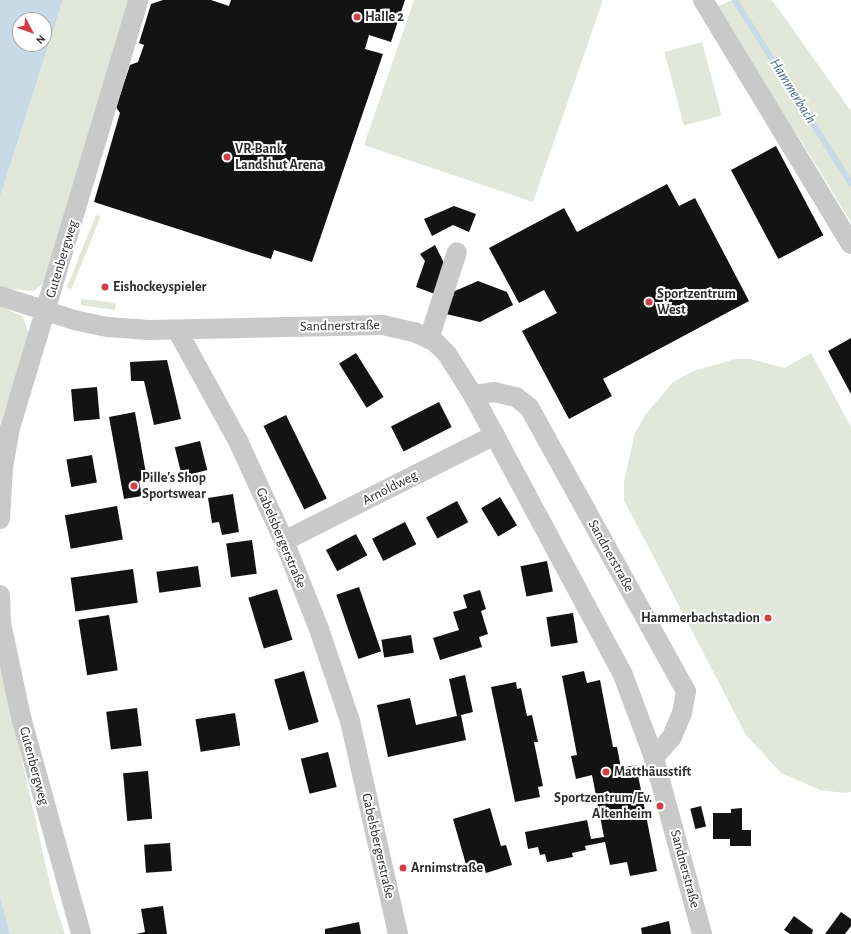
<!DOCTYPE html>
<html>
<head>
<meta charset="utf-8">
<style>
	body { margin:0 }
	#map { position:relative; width:851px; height:934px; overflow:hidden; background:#fff; font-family:"Alegreya Sans",sans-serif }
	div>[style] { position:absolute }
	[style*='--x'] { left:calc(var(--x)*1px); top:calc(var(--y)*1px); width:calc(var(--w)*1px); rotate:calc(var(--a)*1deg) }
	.green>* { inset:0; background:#e1e8da; transform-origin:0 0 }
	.water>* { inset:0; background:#c8dae6 }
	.stream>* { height:5.5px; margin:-2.75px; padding:0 2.75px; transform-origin:2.75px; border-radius:2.75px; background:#c8dae6 }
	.building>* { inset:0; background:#131313; transform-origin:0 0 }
	.minor>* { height:20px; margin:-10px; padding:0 10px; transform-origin:10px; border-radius:10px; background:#c9c9c9 }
	.dots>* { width:11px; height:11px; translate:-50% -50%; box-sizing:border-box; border:2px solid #fff; border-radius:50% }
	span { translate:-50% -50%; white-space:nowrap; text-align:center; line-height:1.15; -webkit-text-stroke:4px #fff; paint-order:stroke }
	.poi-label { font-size:14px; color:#2c2c2c; font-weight:700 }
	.left { translate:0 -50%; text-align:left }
	.right { translate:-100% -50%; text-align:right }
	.street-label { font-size:14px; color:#2c2c2c }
	.water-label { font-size:15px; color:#436a84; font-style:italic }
	.north { position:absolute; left:12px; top:12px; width:40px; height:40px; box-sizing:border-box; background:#fff; border:1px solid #ababab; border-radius:50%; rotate:131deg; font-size:11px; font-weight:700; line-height:16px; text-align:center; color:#2c2c2c }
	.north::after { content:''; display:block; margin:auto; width:14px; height:18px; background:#d23e47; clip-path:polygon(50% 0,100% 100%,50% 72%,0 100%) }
</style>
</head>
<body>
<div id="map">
	<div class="green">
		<i style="clip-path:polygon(63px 0,130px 0,52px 262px,43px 283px,34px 291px,11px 289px,0 286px,0 197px)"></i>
		<i style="clip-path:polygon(414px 0,603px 0,533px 202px,364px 145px)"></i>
		<i style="clip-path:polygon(732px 0,772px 0,851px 111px,851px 222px,801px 141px,711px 9px)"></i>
		<i style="left:702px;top:42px;width:76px;height:39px;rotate:75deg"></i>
		<i style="left:96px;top:215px;width:5px;height:78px;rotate:22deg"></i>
		<i style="clip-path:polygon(81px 299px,116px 303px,115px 310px,81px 305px)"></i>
		<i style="clip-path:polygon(0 305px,23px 317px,29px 335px,0 424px)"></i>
		<i style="clip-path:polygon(811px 353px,851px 427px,851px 792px,844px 793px,820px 790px,781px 773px,746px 735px,624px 500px,624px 481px,635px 433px,646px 414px,673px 382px,693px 371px,735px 359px,751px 359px,784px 368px)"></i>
		<i style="clip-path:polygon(0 664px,53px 897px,65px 934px,10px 934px,0 896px)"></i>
	</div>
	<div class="water">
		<i style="clip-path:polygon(evenodd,0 0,63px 0,0 197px,0 0,20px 20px,44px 20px,44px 44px,20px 44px,20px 20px)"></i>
		<i style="clip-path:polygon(0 896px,10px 934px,0 934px)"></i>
	</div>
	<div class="stream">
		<i style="--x:735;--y:0;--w:217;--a:57.6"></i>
	</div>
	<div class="building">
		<i style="clip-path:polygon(163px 0,211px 0,229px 6px,231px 0,405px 0,391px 42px,369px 35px,365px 49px,383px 54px,312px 262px,274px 250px,271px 259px,94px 202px,120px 113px,116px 107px,130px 65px,138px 62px,144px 45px,139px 43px,151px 4px)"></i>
		<i style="left:776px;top:146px;width:101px;height:51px;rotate:62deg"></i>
		<i style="clip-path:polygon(667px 184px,679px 206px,695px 198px,749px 301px,603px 379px,612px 396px,569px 419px,522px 331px,557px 313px,544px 290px,519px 303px,489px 248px,564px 208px,577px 232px)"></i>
		<i style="clip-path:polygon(454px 206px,476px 214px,469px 232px,453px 225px,432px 236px,424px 219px)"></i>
		<i style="clip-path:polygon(435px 245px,445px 265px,435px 294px,416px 287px,425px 261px,420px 254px)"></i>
		<i style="clip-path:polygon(478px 281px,507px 292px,513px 305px,480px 322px,442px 313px,448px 294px)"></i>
		<i style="clip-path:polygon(851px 338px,851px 394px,828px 351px)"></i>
		<i style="left:356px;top:353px;width:52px;height:20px;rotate:58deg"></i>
		<i style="clip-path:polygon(167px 360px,181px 419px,154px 425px,144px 381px,131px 381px,130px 362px)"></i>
		<i style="left:97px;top:387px;width:32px;height:26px;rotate:85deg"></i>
		<i style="left:439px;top:402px;width:28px;height:54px;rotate:63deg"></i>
		<i style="clip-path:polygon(135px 412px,147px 479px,139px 481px,142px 496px,124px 499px,109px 417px)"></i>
		<i style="left:286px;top:415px;width:93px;height:25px;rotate:64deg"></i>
		<i style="left:200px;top:441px;width:30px;height:26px;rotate:76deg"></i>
		<i style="left:92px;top:455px;width:28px;height:26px;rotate:80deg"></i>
		<i style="clip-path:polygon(233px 494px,239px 532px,222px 535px,219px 522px,212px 523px,208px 498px)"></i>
		<i style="left:500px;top:497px;width:33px;height:22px;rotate:59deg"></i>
		<i style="left:457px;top:501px;width:24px;height:35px;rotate:62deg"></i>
		<i style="left:117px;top:506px;width:34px;height:53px;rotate:80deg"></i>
		<i style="left:405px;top:522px;width:25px;height:37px;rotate:63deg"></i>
		<i style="left:356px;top:534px;width:24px;height:34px;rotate:62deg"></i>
		<i style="left:252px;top:540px;width:34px;height:26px;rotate:82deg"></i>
		<i style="left:547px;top:561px;width:31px;height:27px;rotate:79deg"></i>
		<i style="left:198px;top:566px;width:21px;height:42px;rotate:82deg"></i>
		<i style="left:133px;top:569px;width:34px;height:63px;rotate:82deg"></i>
		<i style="left:359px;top:587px;width:68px;height:24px;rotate:71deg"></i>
		<i style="left:277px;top:589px;width:53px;height:30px;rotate:73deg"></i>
		<i style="clip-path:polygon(480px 590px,486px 609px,481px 611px,488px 634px,479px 637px,482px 647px,440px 660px,433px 638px,459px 630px,453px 612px,467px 608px,463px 595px)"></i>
		<i style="left:573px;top:613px;width:30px;height:27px;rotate:81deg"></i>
		<i style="left:109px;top:615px;width:56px;height:31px;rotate:81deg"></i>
		<i style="left:411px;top:635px;width:18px;height:30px;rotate:81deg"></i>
		<i style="left:304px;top:671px;width:53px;height:31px;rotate:74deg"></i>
		<i style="clip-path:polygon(584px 671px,587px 683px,600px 680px,613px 747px,617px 747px,621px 768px,636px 765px,657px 871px,630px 876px,627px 862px,610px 865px,605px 842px,585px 846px,586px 850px,572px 853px,573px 857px,547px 862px,545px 854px,540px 855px,538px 847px,528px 849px,525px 832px,587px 820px,591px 839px,604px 837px,592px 775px,576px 779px,571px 756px,577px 755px,562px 676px)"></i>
		<i style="clip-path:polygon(465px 675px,473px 712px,461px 715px,466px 740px,388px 757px,377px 705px,410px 698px,416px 725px,457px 716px,449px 679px)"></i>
		<i style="clip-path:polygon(516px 682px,517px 689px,521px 688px,527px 716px,532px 715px,538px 742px,534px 742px,543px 786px,538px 787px,540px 797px,515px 802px,491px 687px)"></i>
		<i style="left:137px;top:708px;width:38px;height:31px;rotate:83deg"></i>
		<i style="left:235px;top:713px;width:33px;height:40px;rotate:81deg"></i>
		<i style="left:328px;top:752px;width:36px;height:28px;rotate:76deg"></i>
		<i style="left:148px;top:771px;width:48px;height:25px;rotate:85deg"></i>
		<i style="left:701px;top:806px;width:21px;height:11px;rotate:76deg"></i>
		<i style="clip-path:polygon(490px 808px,501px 846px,506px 845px,512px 865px,486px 873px,483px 864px,467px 868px,453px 819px)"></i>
		<i style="clip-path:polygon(742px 808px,742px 830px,751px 830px,751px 846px,730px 846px,730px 839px,713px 839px,713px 813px,731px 813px,731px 809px)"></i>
		<i style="left:170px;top:843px;width:28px;height:26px;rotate:86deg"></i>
		<i style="clip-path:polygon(163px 906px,167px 934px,136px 934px,145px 932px,141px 909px)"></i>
		<i style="clip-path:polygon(841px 912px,851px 919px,851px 926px,845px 934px,825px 934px)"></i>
		<i style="clip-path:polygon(794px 916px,813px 930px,812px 934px,790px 934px,784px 930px)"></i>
		<i style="clip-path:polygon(669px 921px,671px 934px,642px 934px,641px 928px)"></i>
		<i style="clip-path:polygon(359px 922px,361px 934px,325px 934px,325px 929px)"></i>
	</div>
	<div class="minor">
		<i style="--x:703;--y:0;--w:285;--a:58.8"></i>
		<i style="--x:0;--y:296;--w:78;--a:18"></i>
		<i style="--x:74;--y:320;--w:35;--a:12"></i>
		<i style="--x:108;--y:327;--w:41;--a:4.2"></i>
		<i style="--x:149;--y:330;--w:234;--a:-1.2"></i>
		<i style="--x:383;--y:325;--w:32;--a:13"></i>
		<i style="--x:414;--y:332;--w:22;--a:24"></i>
		<i style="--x:434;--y:341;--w:18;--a:45"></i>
		<i style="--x:447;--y:354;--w:49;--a:57.6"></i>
		<i style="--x:473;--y:395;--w:318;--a:61.8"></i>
		<i style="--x:623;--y:675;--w:89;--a:69.5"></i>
		<i style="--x:654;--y:758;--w:182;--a:74.7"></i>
		<i style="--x:177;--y:330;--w:129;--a:61.2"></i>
		<i style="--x:239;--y:443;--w:108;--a:65.3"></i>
		<i style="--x:284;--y:541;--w:95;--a:68.3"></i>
		<i style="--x:319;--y:629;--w:97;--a:71.4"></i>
		<i style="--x:350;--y:721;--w:218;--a:77.3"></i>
		<i style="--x:429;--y:339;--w:91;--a:-72.2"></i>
		<i style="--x:473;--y:395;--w:21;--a:-8"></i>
		<i style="--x:494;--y:392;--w:23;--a:13"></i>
		<i style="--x:516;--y:397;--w:16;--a:38"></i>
		<i style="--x:529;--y:407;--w:325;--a:61.1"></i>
		<i style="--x:686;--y:691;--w:22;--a:100"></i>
		<i style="--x:682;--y:713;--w:26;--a:113"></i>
		<i style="--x:672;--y:737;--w:28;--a:131"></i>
		<i style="--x:0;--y:519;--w:51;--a:-86.6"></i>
		<i style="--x:3;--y:468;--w:41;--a:-80.1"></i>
		<i style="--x:10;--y:428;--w:447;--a:-73.3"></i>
		<i style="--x:284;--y:541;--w:236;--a:-26.7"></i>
		<i style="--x:0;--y:595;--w:28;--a:88"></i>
		<i style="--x:1;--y:623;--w:96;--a:78"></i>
		<i style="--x:21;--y:717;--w:225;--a:74.5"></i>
	</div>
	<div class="dots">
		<i style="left:357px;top:17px;background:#d23e47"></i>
		<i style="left:227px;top:157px;background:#d23e47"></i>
		<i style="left:105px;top:287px;background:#d23e47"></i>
		<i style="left:649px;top:302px;background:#d23e47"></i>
		<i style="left:134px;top:486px;background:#d23e47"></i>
		<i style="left:768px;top:618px;background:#d23e47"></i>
		<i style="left:606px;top:772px;background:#d23e47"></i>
		<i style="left:660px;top:806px;background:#d23e47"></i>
		<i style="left:403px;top:868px;background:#d23e47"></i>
	</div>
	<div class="poi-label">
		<span class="left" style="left:365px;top:17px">Halle 2</span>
		<span class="left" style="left:235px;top:157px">VR-Bank<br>Landshut Arena</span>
		<span class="left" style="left:113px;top:287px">Eishockeyspieler</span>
		<span class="left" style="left:657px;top:302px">Sportzentrum<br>West</span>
		<span class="left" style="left:142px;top:486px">Pille's Shop<br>Sportswear</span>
		<span class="right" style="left:760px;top:618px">Hammerbachstadion</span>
		<span class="left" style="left:614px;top:772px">Matthäusstift</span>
		<span class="right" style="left:652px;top:806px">Sportzentrum/Ev.<br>Altenheim</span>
		<span class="left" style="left:411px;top:868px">Arnimstraße</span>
	</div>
	<div class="street-label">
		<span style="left:62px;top:259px;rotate:-73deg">Gutenbergweg</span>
		<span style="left:340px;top:326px;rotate:-1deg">Sandnerstraße</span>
		<span style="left:390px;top:488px;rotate:-27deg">Arnoldweg</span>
		<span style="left:281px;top:538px;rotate:67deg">Gabelsbergerstraße</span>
		<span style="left:611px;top:556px;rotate:61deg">Sandnerstraße</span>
		<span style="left:34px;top:766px;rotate:75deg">Gutenbergweg</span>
		<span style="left:378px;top:846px;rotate:77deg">Gabelsbergerstraße</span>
		<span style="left:685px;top:869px;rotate:75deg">Sandnerstraße</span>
	</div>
	<div class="water-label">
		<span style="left:793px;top:91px;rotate:58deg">Hammerbach</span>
	</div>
	<div class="north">N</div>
</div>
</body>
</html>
